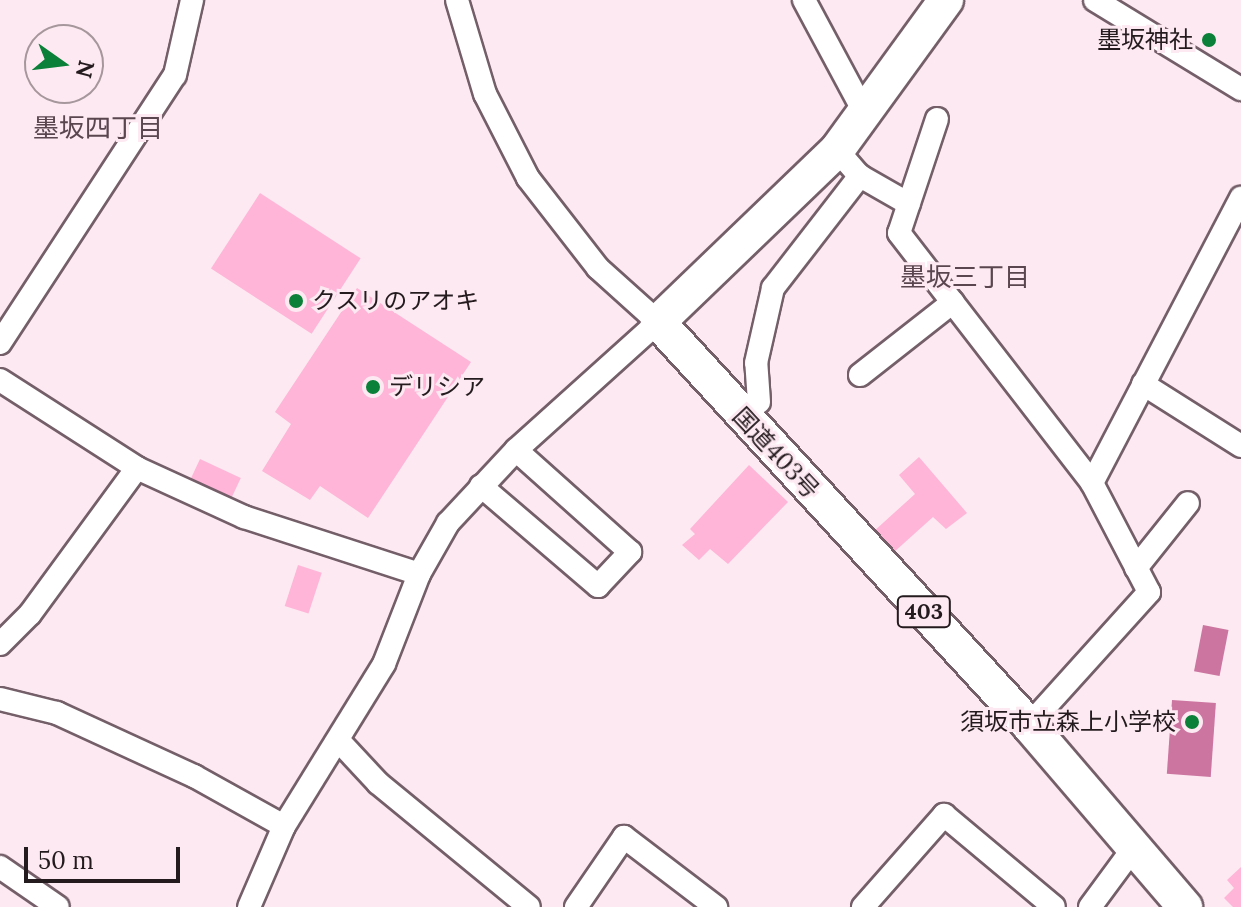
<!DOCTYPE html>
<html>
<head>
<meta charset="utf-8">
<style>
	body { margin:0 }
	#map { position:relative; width:1241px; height:907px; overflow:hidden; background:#fde9f1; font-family:Lora,"Noto Sans JP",serif }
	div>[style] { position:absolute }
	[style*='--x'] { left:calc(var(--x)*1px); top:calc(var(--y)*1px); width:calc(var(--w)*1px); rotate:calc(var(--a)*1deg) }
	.water>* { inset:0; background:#cb75a0; transform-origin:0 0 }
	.building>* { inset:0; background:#ffb5d8; transform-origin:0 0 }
	.roads { filter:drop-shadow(2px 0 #745f69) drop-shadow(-2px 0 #745f69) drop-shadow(0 2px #745f69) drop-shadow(0 -2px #745f69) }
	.minor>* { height:22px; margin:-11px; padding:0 11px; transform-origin:11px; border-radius:11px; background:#fff }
	.highway>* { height:34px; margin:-17px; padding:0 17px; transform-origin:17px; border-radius:17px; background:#fff }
	.dots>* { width:22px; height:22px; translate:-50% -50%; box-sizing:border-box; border:4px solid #fde9f1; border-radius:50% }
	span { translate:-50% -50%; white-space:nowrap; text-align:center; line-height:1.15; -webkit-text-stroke:6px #fde9f1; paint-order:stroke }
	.shield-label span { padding:2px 6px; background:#fde9f1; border:2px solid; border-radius:6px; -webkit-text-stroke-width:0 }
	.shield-label { font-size:22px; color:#241b1f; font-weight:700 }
	.poi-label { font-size:24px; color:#241b1f }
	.right { translate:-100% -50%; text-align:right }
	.left { translate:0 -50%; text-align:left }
	.street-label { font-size:24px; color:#241b1f }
	.neighbourhood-label { font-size:26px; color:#5a464f }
	.north { position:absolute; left:24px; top:24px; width:80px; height:80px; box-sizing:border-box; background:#fde9f1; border:2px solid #a6979d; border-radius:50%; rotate:104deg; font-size:22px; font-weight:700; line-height:32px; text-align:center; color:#241b1f }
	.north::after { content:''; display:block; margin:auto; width:28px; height:36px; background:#0a8038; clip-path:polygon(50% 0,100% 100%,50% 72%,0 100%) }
	.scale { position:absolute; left:24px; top:847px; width:156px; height:36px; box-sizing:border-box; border:4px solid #241b1f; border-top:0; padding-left:10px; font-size:24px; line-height:28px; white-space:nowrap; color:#241b1f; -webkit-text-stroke:6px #fde9f1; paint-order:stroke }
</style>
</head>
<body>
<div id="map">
	<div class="water">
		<i style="left:1203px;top:625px;width:26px;height:47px;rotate:11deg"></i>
		<i style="left:1172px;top:700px;width:44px;height:74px;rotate:4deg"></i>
	</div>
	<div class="building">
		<i style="left:260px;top:193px;width:120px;height:90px;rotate:33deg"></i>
		<i style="clip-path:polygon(357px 288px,471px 362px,368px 518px,320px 486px,310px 500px,262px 471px,291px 424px,275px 412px)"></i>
		<i style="clip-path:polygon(919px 457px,967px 513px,946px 529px,933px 517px,893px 553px,873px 532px,915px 494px,899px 475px)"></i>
		<i style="left:200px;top:459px;width:45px;height:26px;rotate:25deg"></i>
		<i style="clip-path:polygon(749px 465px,788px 502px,728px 564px,710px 549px,699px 560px,682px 545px,695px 534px,690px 529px)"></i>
		<i style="left:298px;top:565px;width:25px;height:43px;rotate:18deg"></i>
		<i style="clip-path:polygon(1241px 867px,1241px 907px,1233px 907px,1224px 898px,1234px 888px,1227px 880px)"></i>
	</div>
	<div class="roads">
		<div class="minor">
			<i style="--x:804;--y:0;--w:129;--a:61.8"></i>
			<i style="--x:1095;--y:0;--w:171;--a:31.4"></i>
			<i style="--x:937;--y:119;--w:120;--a:108.4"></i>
			<i style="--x:899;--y:233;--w:316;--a:52.3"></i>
			<i style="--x:837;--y:150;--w:35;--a:49"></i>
			<i style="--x:860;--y:176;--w:56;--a:29.7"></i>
			<i style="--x:0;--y:343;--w:320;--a:-56.9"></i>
			<i style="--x:175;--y:75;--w:77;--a:-77.2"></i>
			<i style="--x:860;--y:375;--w:118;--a:-38.1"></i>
			<i style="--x:0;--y:380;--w:163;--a:32.7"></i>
			<i style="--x:137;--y:468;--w:118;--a:24.6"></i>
			<i style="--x:244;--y:517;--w:184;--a:18"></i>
			<i style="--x:1143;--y:384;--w:116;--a:32.3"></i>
			<i style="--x:759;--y:402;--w:39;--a:-94"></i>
			<i style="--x:756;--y:363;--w:77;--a:-77.2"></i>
			<i style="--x:773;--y:288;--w:142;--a:-52.2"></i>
			<i style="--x:481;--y:486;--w:154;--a:40.5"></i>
			<i style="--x:598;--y:586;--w:47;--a:-46.7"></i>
			<i style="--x:630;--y:552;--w:153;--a:-138.2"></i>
			<i style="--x:1136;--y:568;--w:83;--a:-51.3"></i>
			<i style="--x:0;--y:644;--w:42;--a:-45"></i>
			<i style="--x:30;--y:614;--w:181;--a:-53.8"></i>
			<i style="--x:0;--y:699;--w:59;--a:13.8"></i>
			<i style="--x:57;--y:713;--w:151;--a:24.7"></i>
			<i style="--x:194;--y:776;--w:103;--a:29.1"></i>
			<i style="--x:1029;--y:725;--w:179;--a:-47.9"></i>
			<i style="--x:1149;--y:592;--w:123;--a:-117.6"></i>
			<i style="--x:1092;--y:483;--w:322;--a:-62.4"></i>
			<i style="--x:339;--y:741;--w:57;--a:47.1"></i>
			<i style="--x:378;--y:783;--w:195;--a:39.4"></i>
			<i style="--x:0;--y:867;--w:70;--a:34.6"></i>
			<i style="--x:249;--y:907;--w:88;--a:-66.6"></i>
			<i style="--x:284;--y:826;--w:190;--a:-58.3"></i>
			<i style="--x:384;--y:664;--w:97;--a:-68.7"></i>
			<i style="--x:419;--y:574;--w:59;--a:-60.4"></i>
			<i style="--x:448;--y:523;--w:100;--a:-47"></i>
			<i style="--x:516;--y:450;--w:191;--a:-42"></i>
			<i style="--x:658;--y:322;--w:81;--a:-138"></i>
			<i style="--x:598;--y:268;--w:114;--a:-127.9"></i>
			<i style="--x:528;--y:178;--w:94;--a:-117.1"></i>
			<i style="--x:485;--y:94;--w:98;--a:-106.6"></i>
			<i style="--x:576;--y:907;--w:85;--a:-55.6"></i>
			<i style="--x:624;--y:837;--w:116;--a:37.3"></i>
			<i style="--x:863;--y:907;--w:123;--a:-48.6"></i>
			<i style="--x:944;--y:815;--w:143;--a:39.9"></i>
			<i style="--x:1090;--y:907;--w:71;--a:-53.6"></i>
		</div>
		<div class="highway">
			<i style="--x:946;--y:0;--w:185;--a:126"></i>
			<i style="--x:837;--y:150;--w:248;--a:136.1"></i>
			<i style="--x:658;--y:322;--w:548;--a:47.37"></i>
			<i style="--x:1029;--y:725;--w:240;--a:49.4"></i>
		</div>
	</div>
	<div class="dots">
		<i style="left:1209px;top:40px;background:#0a8038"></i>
		<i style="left:296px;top:301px;background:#0a8038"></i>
		<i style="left:373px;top:387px;background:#0a8038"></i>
		<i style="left:1192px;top:722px;background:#0a8038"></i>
	</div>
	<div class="shield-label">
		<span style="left:924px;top:612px">403</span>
	</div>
	<div class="poi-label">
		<span class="right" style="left:1193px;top:40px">墨坂神社</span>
		<span class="left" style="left:312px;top:301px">クスリのアオキ</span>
		<span class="left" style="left:389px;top:387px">デリシア</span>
		<span class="right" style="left:1176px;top:722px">須坂市立森上小学校</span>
	</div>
	<div class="street-label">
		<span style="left:776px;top:453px;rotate:47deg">国道403号</span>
	</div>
	<div class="neighbourhood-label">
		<span style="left:98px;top:128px">墨坂四丁目</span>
		<span style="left:965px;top:277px">墨坂三丁目</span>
	</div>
	<div class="north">N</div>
	<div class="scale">50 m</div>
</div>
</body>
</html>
